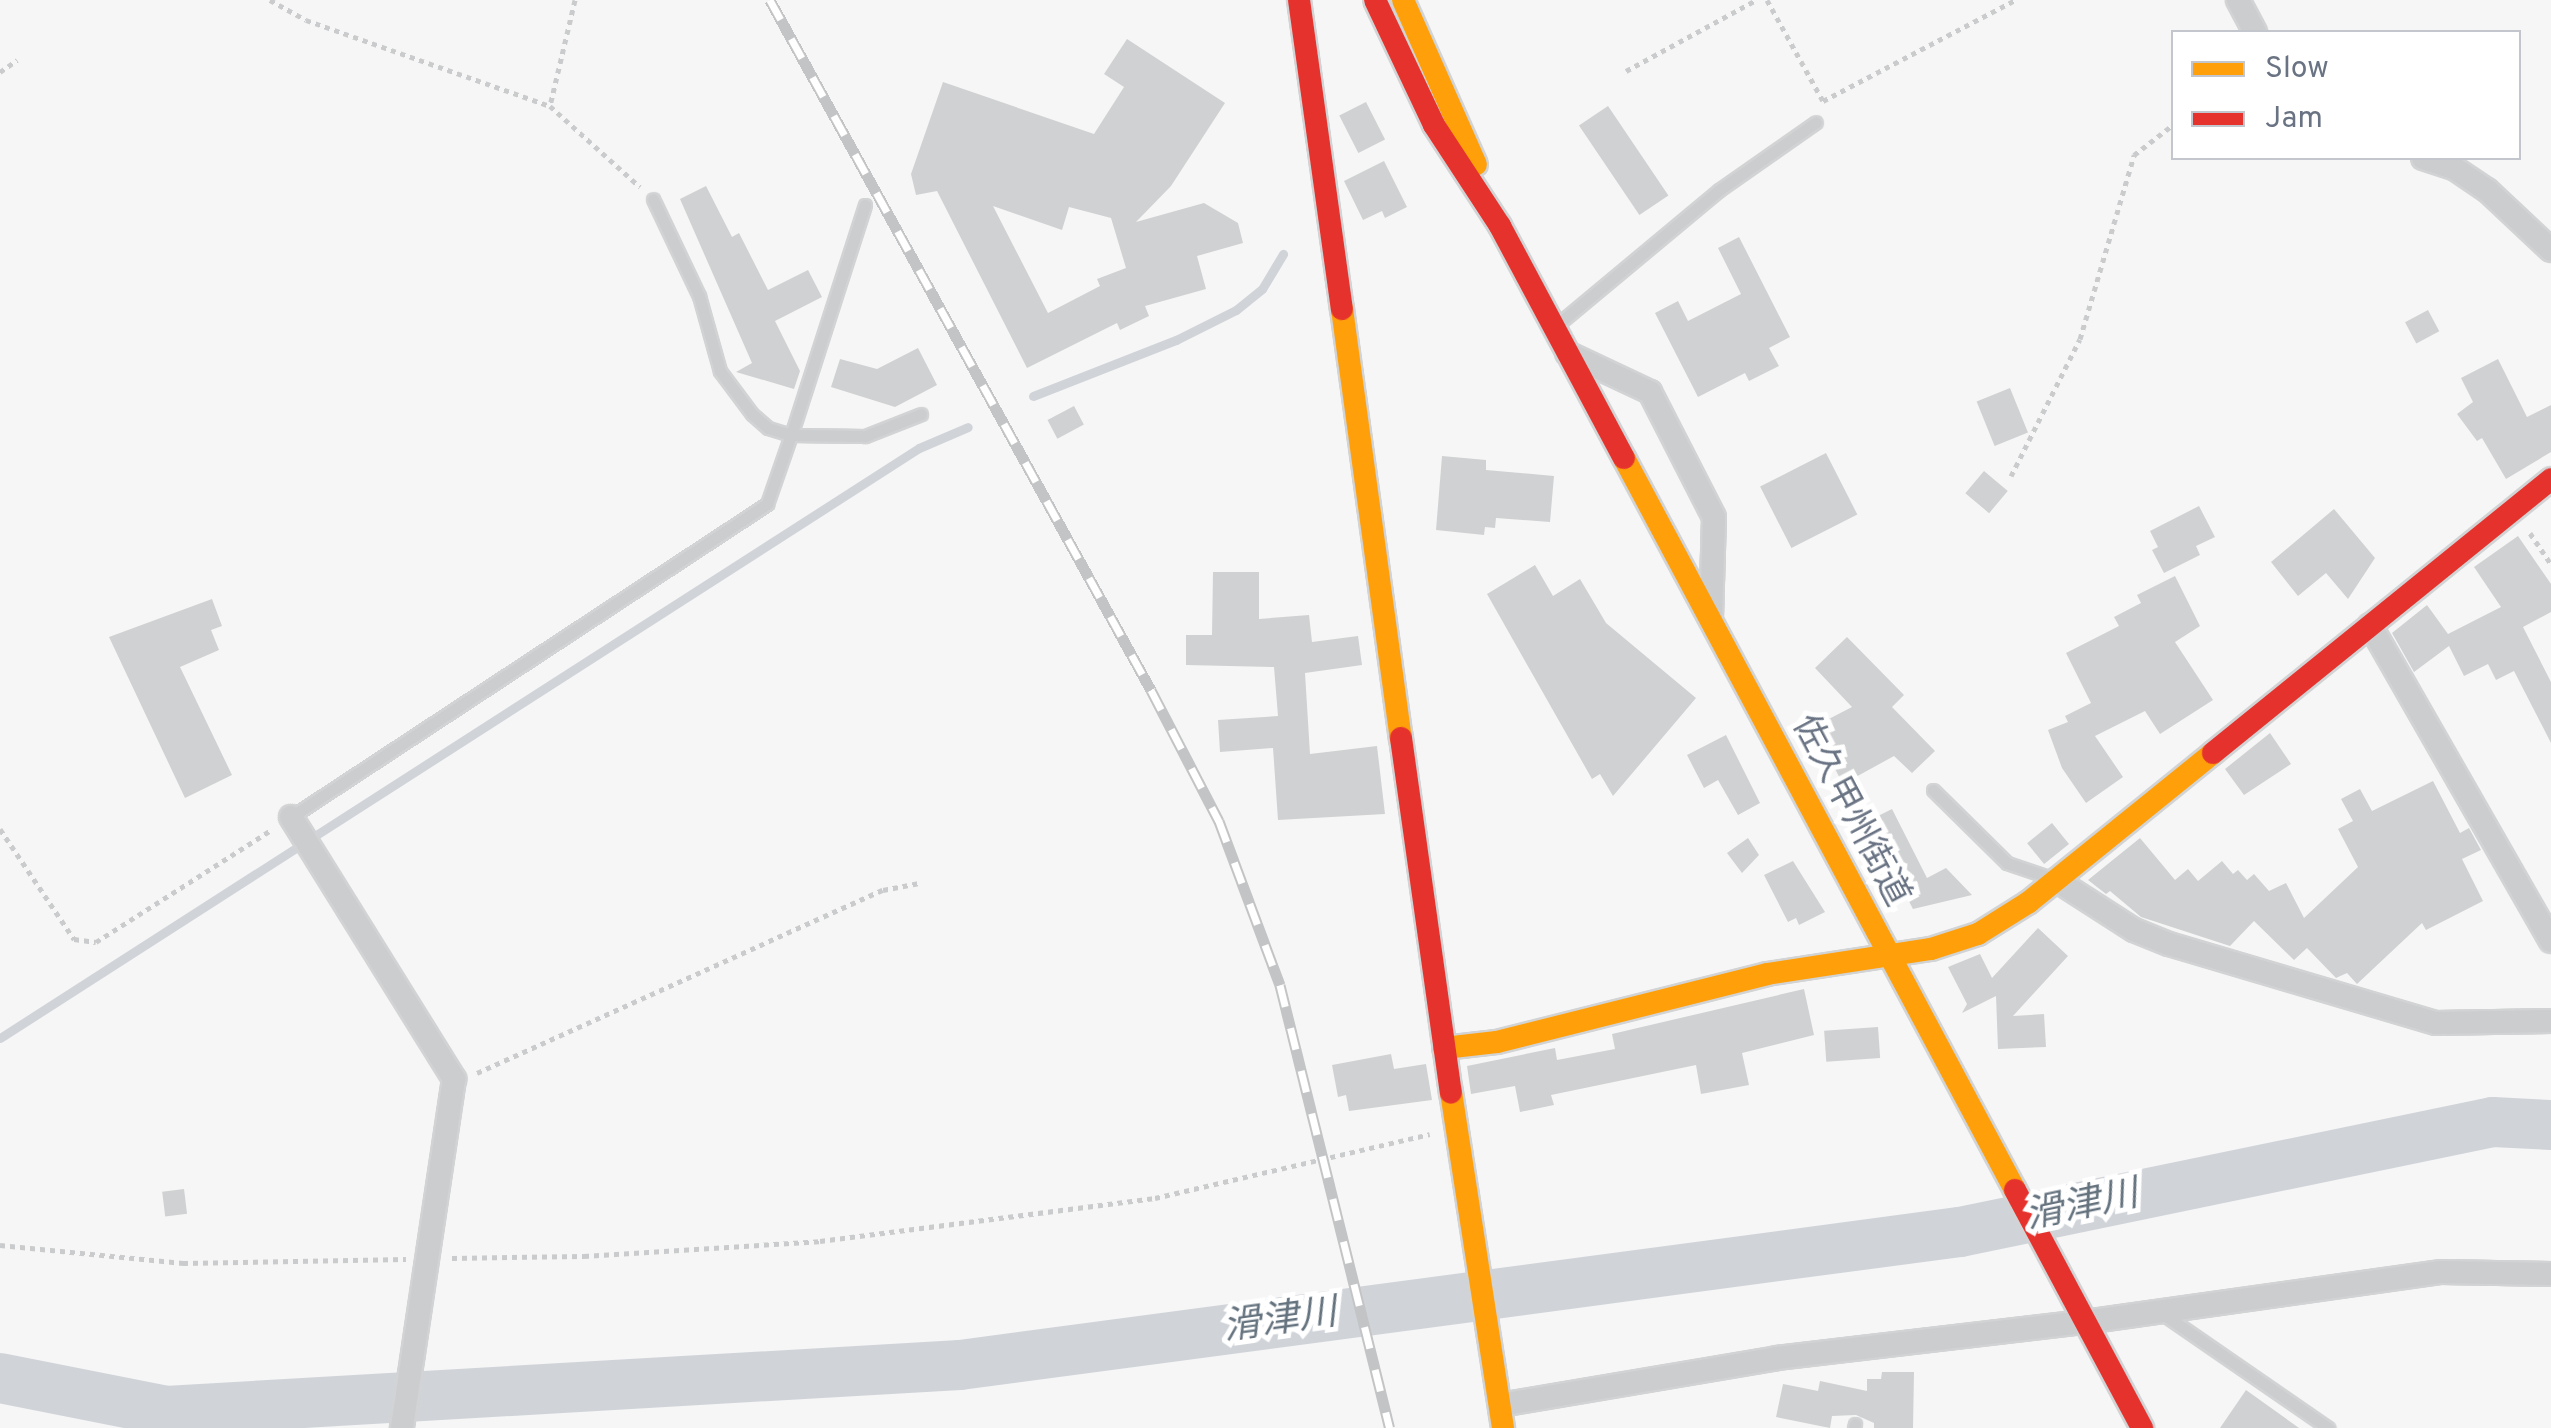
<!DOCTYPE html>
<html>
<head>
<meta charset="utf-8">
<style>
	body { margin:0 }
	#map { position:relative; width:2551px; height:1428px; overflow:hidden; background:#f6f6f6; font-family:Overpass,"Noto Sans JP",sans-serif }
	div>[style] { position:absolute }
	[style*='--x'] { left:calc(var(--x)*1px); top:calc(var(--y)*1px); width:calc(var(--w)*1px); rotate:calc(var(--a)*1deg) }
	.stream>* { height:9px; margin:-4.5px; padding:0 4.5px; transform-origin:4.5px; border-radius:4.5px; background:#d0d4d9 }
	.river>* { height:50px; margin:-25px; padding:0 25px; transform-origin:25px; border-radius:25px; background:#d0d4d9 }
	.building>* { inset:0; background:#d0d1d2; transform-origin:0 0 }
	.path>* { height:5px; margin-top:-2.5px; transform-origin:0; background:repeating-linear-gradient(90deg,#cacbcc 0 5px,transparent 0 10px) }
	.roads { filter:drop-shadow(2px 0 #d2d3d4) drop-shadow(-2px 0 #d2d3d4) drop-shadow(0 2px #d2d3d4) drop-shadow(0 -2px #d2d3d4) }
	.lane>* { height:11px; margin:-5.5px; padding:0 5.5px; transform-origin:5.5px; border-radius:5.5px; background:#cccdcf }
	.street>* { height:22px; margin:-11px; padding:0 11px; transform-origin:11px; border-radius:11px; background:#cccdcf }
	.slow>* { height:22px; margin:-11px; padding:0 11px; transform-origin:11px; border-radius:11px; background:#ff9f0a }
	.jam>* { height:22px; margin:-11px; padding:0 11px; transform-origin:11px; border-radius:11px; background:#e5322d }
	.rail>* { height:11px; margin-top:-5.5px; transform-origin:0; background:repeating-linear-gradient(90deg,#fff 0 22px,#c3c4c5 0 44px); box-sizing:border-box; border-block:2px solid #c3c4c5 }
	span { translate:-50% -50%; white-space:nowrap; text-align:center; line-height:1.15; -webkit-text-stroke:10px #fff; paint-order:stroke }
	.street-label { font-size:35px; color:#697383 }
	.water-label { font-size:38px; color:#65737f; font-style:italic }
	.legend { position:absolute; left:2171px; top:30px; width:350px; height:130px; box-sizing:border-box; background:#fff; border:2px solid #c3c7cd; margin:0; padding:12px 18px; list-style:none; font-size:30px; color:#697383 }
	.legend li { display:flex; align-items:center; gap:20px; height:50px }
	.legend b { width:50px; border:2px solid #c3c7cd }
</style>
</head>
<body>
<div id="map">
	<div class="stream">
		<i style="--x:1033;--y:396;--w:154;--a:-21.4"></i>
		<i style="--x:1176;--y:340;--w:67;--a:-26.6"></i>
		<i style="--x:1236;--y:310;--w:33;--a:-39"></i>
		<i style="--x:1262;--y:289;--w:41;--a:-59"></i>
		<i style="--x:0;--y:1038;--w:1092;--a:-32.7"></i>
		<i style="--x:919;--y:448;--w:53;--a:-23.2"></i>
	</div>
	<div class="river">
		<i style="--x:0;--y:1378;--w:169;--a:11.2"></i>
		<i style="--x:166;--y:1411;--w:795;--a:-3.32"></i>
		<i style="--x:960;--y:1365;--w:1009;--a:-7.58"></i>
		<i style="--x:1960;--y:1232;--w:544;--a:-11.66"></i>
		<i style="--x:2493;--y:1122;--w:58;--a:3"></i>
	</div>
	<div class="building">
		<i style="clip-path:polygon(evenodd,1127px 39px,1225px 103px,1171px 186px,1136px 222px,1204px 203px,1238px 223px,1243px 243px,1197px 256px,1206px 289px,1145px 306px,1149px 316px,1120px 330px,1117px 323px,1027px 368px,937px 191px,916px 195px,911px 174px,943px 82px,1094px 134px,1124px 87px,1104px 74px,1127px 39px,993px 206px,1062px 230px,1069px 207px,1111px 218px,1126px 268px,1097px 279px,1100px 286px,1048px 313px,993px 206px)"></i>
		<i style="left:1366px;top:102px;width:42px;height:30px;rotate:63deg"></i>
		<i style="left:1608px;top:106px;width:108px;height:35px;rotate:56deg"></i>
		<i style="clip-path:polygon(1384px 161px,1407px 207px,1385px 218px,1382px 211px,1363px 220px,1344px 181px)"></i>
		<i style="clip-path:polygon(706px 186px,732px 237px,739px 233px,768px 290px,808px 270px,822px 297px,775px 321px,800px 371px,794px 389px,736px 372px,752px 363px,680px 199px)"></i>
		<i style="clip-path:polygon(1739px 237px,1790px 337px,1769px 348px,1779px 366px,1749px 381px,1745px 373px,1698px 397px,1655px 313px,1678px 301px,1688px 321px,1741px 294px,1718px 248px)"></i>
		<i style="left:2428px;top:310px;width:24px;height:26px;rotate:62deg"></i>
		<i style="clip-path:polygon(918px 348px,937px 385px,895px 407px,831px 387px,840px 359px,877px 369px)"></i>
		<i style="clip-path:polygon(2498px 359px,2527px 417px,2551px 405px,2551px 452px,2506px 479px,2482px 438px,2477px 441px,2457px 414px,2473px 402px,2461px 378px)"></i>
		<i style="left:2010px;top:388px;width:48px;height:36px;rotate:68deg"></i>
		<i style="left:1074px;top:406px;width:21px;height:30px;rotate:62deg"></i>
		<i style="left:1826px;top:453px;width:69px;height:74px;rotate:63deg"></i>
		<i style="clip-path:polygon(1442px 456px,1486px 460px,1486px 470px,1554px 476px,1550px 522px,1496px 518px,1495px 528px,1485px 527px,1484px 535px,1436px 530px)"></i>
		<i style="left:1984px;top:471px;width:31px;height:29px;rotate:40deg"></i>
		<i style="clip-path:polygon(2199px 506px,2215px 537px,2196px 546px,2200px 555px,2164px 573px,2152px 550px,2158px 547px,2150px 531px)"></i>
		<i style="clip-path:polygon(2334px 509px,2375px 558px,2348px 599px,2326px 573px,2298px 596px,2271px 562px)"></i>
		<i style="clip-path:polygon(2518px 536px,2551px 584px,2551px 612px,2523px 627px,2551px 682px,2551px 743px,2514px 671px,2496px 680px,2488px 664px,2464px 676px,2449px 646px,2414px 672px,2392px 633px,2427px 605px,2448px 634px,2501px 607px,2474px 567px)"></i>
		<i style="clip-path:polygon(1535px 565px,1553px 596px,1580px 579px,1606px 623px,1696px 698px,1613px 796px,1600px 774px,1592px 779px,1487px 594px)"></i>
		<i style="clip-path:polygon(1213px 572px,1259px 572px,1259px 619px,1309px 615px,1312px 642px,1358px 636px,1362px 665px,1305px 673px,1310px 754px,1377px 746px,1385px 814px,1278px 820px,1273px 748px,1220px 752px,1218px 720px,1278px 716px,1274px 667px,1186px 665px,1186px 635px,1212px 635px)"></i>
		<i style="clip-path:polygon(2175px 576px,2200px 626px,2175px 642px,2213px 700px,2160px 734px,2145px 711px,2095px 736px,2123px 777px,2086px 803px,2062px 768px,2048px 730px,2068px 722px,2065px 716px,2091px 703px,2066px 653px,2119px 626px,2114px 617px,2141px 603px,2137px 595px)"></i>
		<i style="clip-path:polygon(212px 599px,222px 626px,211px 630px,219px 650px,180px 667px,232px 775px,185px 798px,109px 637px)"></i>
		<i style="clip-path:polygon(1847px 637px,1904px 695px,1892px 707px,1935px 751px,1912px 773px,1894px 756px,1843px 784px,1817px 735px,1823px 722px,1852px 707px,1815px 668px)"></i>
		<i style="clip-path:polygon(2270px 733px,2291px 764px,2244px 795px,2225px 769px)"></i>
		<i style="clip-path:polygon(1726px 735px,1760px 803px,1738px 815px,1718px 780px,1704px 788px,1687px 755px)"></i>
		<i style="clip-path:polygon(2433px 781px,2460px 833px,2469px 828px,2481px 850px,2462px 859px,2483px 901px,2426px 930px,2422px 923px,2357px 984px,2347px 973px,2336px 978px,2307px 948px,2294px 960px,2254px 921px,2230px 946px,2141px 917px,2110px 891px,2106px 894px,2088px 880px,2140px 838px,2175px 880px,2188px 869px,2198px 881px,2222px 861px,2233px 874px,2238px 870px,2247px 880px,2254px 874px,2269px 891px,2286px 883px,2304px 918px,2358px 867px,2338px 829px,2353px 821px,2341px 799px,2360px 789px,2372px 811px)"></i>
		<i style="clip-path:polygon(1892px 809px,1927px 878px,1946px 868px,1972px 895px,1913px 909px,1903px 890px,1899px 892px,1864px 823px)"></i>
		<i style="left:2052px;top:823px;width:27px;height:32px;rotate:51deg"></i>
		<i style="clip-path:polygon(1748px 838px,1759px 855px,1742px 873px,1727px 853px)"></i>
		<i style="clip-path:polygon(1793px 861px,1825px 912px,1799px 925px,1796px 918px,1788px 922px,1764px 875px)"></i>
		<i style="clip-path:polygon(2038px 928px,2068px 956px,2013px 1016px,2044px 1014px,2046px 1047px,1998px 1049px,1996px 996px,1962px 1013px,1967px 1004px,1948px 967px,1980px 954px,1992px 978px)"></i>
		<i style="clip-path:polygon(1804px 989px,1814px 1035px,1742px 1053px,1749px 1085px,1701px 1094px,1696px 1065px,1551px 1095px,1554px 1105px,1520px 1112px,1515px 1086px,1471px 1094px,1467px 1066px,1555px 1048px,1557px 1060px,1615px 1049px,1612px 1034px)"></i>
		<i style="left:1878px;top:1027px;width:31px;height:54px;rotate:86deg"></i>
		<i style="clip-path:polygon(1391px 1054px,1394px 1069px,1426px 1064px,1432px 1100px,1349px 1111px,1346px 1095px,1338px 1097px,1332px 1065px)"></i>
		<i style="left:184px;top:1189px;width:25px;height:22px;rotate:83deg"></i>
		<i style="clip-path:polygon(1882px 1372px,1914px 1372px,1913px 1428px,1874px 1428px,1874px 1423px,1856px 1415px,1832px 1416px,1830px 1428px,1776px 1417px,1783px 1384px,1818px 1391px,1820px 1381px,1867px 1391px,1867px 1379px,1881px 1379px)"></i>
		<i style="clip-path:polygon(2246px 1390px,2299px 1428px,2220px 1428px)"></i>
	</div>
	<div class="path">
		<i style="--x:270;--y:0;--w:41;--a:29.1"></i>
		<i style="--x:306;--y:20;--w:259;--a:19.4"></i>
		<i style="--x:575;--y:0;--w:109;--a:103.3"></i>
		<i style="--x:550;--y:106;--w:121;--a:42"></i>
		<i style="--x:1767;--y:0;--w:115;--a:61"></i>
		<i style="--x:1823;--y:101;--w:217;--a:-27.7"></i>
		<i style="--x:1626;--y:71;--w:148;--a:-28.6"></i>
		<i style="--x:0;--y:72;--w:21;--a:-35"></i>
		<i style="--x:2011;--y:476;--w:153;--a:-63.3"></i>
		<i style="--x:2080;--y:339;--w:192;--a:-73.6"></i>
		<i style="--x:2134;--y:155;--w:51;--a:-37.8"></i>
		<i style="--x:2530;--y:533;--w:37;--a:56"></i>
		<i style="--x:0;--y:829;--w:133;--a:56.1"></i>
		<i style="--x:74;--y:939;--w:22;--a:8"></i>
		<i style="--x:96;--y:942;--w:208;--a:-32.6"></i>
		<i style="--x:477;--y:1073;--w:445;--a:-24.3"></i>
		<i style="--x:883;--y:890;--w:37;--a:-11"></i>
		<i style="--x:0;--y:1245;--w:184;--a:5.6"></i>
		<i style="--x:183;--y:1263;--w:223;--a:-1"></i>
		<i style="--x:452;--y:1258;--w:132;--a:-0.9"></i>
		<i style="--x:584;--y:1256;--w:236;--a:-3.6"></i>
		<i style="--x:820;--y:1241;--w:338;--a:-7.3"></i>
		<i style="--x:1155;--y:1198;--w:282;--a:-13.1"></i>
	</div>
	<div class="roads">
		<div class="lane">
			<i style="--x:865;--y:205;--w:242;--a:107.8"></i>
			<i style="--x:791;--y:435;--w:74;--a:0.8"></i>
			<i style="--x:865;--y:436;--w:60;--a:-21.4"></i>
			<i style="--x:1557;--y:325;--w:211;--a:-39.8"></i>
			<i style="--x:1719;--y:190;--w:118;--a:-35"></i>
			<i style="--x:1933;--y:790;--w:104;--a:44.6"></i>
			<i style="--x:2007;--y:863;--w:46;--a:18.8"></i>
			<i style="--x:291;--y:817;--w:570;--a:-33.33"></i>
			<i style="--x:767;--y:504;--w:73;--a:-70.8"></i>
			<i style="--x:791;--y:435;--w:24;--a:-163"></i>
			<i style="--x:768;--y:428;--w:21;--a:-139"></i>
			<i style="--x:752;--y:414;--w:54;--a:-126.7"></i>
			<i style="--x:720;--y:371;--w:78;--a:-105.6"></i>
			<i style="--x:699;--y:296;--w:107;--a:-115.4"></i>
			<i style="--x:2163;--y:1314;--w:201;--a:34.6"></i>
			<i style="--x:1854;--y:1428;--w:4;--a:-76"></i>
		</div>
		<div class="street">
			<i style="--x:2238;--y:0;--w:36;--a:62"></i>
			<i style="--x:2423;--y:158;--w:33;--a:18"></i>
			<i style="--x:2454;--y:168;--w:40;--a:34"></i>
			<i style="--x:2487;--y:190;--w:88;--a:43.2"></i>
			<i style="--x:1567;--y:353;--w:92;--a:25.2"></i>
			<i style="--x:1650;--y:392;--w:140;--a:62.9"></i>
			<i style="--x:1714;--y:517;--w:99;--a:91.7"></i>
			<i style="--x:2370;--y:625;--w:364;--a:60.2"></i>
			<i style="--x:291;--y:817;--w:309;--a:58.1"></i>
			<i style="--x:454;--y:1079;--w:353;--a:98.5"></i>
			<i style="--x:2056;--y:880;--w:93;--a:32.7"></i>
			<i style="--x:2134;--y:930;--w:38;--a:22"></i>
			<i style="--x:2169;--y:944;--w:278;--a:16.5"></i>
			<i style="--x:2436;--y:1023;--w:115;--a:-1"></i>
			<i style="--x:1500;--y:1405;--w:281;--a:-9.6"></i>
			<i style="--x:1777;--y:1358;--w:310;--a:-6.7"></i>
			<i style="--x:2085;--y:1322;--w:360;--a:-8"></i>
			<i style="--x:2442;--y:1272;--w:109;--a:1.1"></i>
		</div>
		<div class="slow">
			<i style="--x:1403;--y:0;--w:180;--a:66.1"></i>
			<i style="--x:1342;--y:309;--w:433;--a:82.2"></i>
			<i style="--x:1624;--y:458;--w:830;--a:61.89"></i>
			<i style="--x:1444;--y:1048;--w:53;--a:-6.5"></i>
			<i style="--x:1497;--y:1042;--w:278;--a:-14.1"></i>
			<i style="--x:1767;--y:974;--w:166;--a:-8.7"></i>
			<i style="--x:1931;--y:949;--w:49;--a:-17.7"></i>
			<i style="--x:1978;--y:934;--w:60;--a:-32.1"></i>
			<i style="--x:2029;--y:902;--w:237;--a:-39"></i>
			<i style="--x:1451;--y:1092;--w:340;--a:81.2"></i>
		</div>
		<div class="jam">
			<i style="--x:1299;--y:0;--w:312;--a:82.1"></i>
			<i style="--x:1375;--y:0;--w:138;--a:64.7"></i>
			<i style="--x:1434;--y:125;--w:121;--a:56.8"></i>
			<i style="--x:1500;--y:226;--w:263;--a:61.9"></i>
			<i style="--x:1401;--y:738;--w:358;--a:82"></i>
			<i style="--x:2213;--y:753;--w:435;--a:-39"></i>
			<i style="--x:2015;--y:1190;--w:270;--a:61.9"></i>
		</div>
	</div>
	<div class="rail">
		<i style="--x:770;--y:0;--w:788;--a:61.09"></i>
		<i style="--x:1151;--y:690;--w:148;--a:62.6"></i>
		<i style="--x:1219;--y:821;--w:175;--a:69.6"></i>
		<i style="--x:1280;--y:985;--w:456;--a:76.1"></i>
	</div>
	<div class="street-label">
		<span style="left:1850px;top:811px;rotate:62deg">佐久甲州街道</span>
	</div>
	<div class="water-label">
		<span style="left:2082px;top:1207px;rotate:-12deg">滑津川</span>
		<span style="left:1280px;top:1322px;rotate:-8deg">滑津川</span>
	</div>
	<ul class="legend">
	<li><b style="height:12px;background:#ff9f0a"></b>Slow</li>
	<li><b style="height:12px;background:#e5322d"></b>Jam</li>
	</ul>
</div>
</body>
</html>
